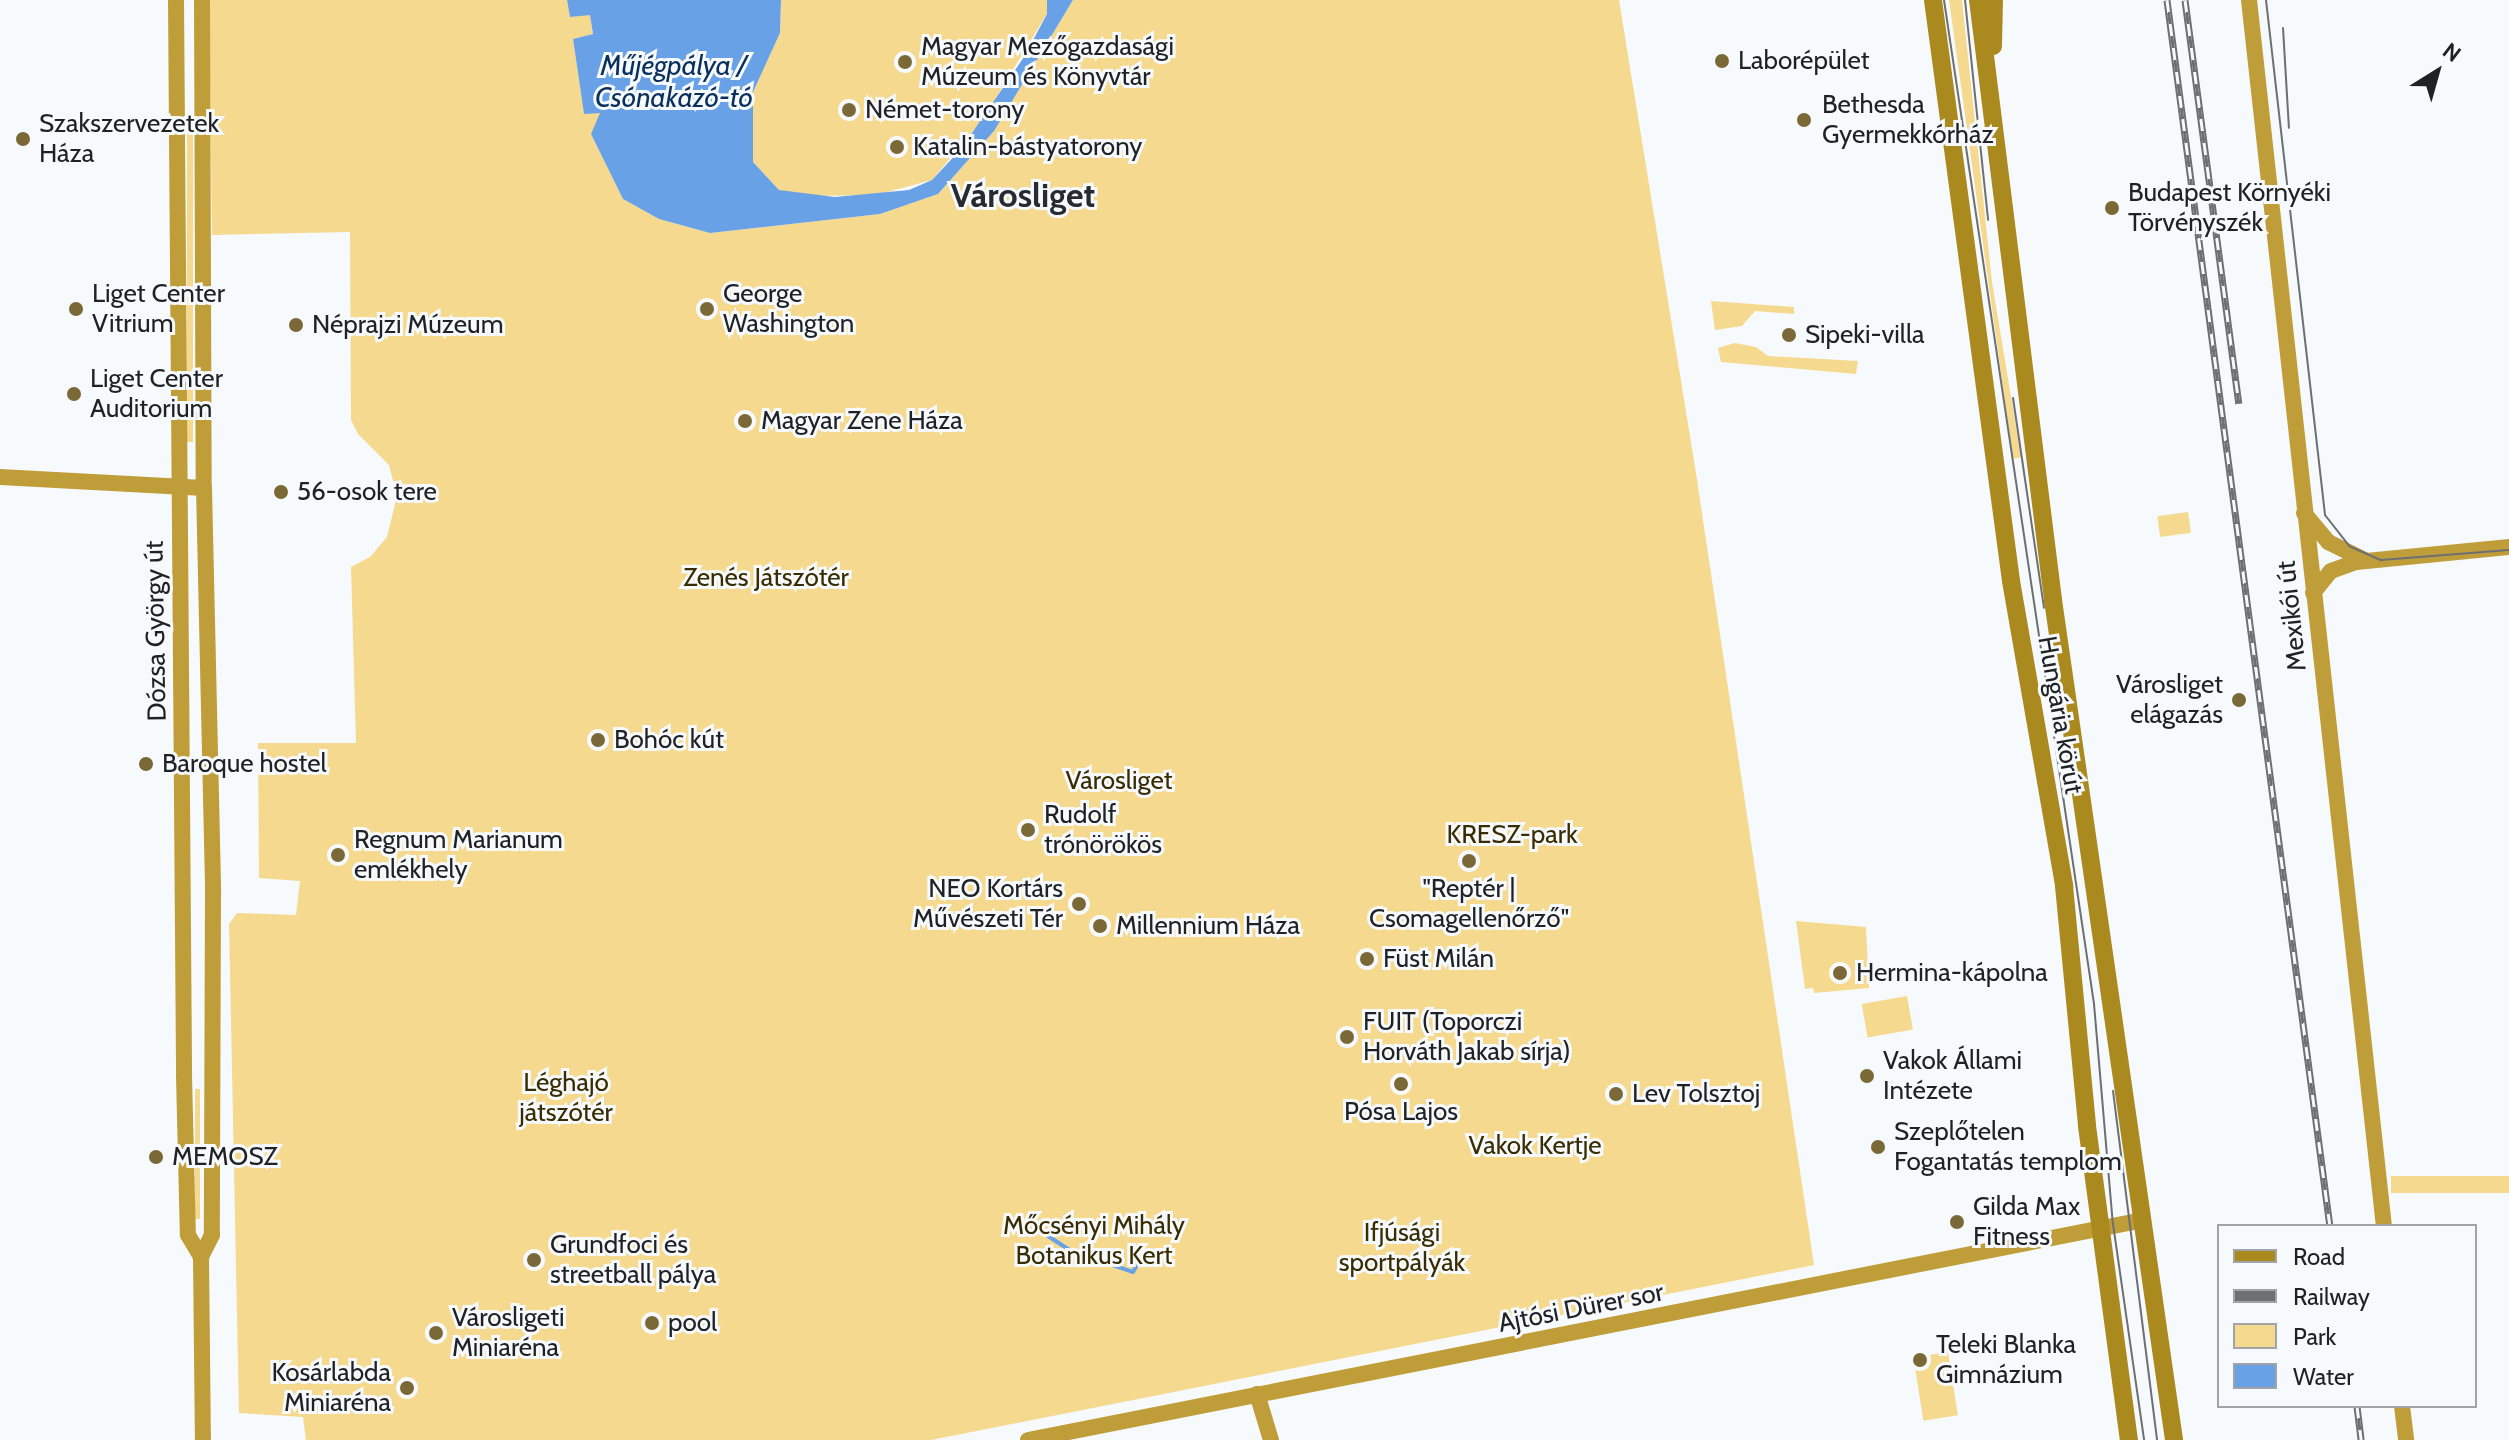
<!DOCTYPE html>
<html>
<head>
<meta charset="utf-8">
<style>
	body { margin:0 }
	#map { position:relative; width:2509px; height:1440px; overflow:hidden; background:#f7fafd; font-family:Cabin,sans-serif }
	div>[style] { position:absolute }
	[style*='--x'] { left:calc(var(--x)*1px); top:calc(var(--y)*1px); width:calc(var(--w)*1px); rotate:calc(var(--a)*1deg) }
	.green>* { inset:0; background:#f4d98f; transform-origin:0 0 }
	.water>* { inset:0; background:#69a1e7 }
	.stream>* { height:4px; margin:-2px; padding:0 2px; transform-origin:2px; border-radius:2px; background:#69a1e7 }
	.secondary>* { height:16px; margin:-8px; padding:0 8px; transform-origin:8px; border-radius:8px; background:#bf9e3a }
	.primary>* { height:18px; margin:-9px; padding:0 9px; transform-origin:9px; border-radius:9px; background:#aa891f }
	.tram>* { height:2px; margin:-1px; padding:0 1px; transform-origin:1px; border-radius:1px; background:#6d6f73 }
	.rail>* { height:7px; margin-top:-3.5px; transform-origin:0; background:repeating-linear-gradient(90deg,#f7fafd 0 12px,#6d6f73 0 24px); box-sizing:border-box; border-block:2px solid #6d6f73 }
	.dots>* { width:22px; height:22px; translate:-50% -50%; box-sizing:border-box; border:4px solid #f7fafd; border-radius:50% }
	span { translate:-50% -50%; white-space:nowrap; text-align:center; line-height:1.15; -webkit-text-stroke:6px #f7fafd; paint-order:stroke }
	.poi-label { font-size:26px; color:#1f2125 }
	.left { translate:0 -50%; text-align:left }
	.right { translate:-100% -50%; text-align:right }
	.park-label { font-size:26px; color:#392c01 }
	.street-label { font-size:26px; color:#1f2125 }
	.water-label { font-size:28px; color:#09305d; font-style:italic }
	.district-label { font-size:34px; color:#262b32; font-weight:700 }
	.legend { position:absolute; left:2217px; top:1224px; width:260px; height:184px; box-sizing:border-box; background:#f7fafd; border:2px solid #a1a3a7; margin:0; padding:10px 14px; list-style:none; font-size:24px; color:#1f2125 }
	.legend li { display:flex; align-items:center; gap:16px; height:40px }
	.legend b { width:40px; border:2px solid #a1a3a7 }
	.north { position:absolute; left:2397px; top:32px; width:80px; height:80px; -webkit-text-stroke:6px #f7fafd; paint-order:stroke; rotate:37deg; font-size:22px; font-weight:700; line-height:32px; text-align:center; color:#1f2125 }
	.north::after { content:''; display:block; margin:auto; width:28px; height:36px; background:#1f2125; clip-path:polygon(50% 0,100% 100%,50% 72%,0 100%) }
</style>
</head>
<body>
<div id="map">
	<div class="green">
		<i style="clip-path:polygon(209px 0,567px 0,570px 17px,590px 14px,593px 34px,573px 39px,584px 114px,600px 112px,602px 118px,591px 134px,623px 199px,659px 219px,710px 233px,880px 214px,938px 194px,994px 131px,1073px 0,1619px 0,1696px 473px,1814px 1265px,931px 1440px,306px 1440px,303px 1417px,239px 1413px,229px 924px,237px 913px,296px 915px,300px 881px,259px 878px,258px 743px,356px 743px,351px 567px,370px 557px,387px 537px,397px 496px,389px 465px,358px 434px,351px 420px,350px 232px,212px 235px)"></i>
		<i style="clip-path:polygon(781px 0,1047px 0,1048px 12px,983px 119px,932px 180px,876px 195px,803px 196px,779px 190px,753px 162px,753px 92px,780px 33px)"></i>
		<i style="clip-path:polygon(1949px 0,1962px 0,1992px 282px,2021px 457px,2013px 459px)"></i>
		<i style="left:187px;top:117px;width:6px;height:325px"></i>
		<i style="clip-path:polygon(1711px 301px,1794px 307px,1794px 314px,1755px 311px,1742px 326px,1715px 330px)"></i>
		<i style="clip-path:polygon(1735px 343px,1756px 347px,1768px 356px,1858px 361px,1856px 374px,1721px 362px,1718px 348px)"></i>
		<i style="left:2188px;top:512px;width:21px;height:31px;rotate:82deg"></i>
		<i style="clip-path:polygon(1796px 921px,1866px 927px,1869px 988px,1814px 993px,1813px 988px,1805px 989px)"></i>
		<i style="left:1907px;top:996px;width:34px;height:46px;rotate:80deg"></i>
		<i style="left:195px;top:1089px;width:5px;height:130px"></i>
		<i style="left:2509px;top:1176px;width:17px;height:118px;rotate:90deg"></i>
		<i style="left:1948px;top:1352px;width:64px;height:35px;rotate:81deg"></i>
	</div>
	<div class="water">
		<i style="clip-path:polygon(567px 0,781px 0,780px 33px,753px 92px,753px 162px,779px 190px,835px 197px,909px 190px,932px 180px,961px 149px,1024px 57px,1047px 14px,1047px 0,1073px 0,994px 131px,938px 194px,880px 214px,710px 233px,659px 219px,623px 199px,591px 134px,600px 113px,584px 114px,573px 39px,593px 34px,590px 15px,570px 17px)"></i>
	</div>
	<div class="stream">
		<i style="--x:1048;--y:1236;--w:27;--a:33"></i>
		<i style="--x:1071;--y:1251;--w:65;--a:18.7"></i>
		<i style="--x:1133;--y:1272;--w:22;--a:-60"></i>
	</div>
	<div class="secondary">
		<i style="--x:176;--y:0;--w:1076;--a:89.57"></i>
		<i style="--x:184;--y:1076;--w:159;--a:88.6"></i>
		<i style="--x:188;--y:1235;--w:26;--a:59"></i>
		<i style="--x:202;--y:0;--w:488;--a:89.8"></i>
		<i style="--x:204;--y:488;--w:404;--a:88.7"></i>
		<i style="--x:213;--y:892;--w:343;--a:90.2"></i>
		<i style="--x:212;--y:1235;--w:25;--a:117"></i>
		<i style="--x:201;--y:1257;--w:183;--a:89.4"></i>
		<i style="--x:2249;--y:0;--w:1233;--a:83.72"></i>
		<i style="--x:0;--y:477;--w:204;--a:3.1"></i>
		<i style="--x:2304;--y:513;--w:38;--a:50"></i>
		<i style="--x:2328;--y:542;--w:43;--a:26"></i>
		<i style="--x:2313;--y:593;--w:28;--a:-51"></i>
		<i style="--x:2331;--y:571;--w:27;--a:-20"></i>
		<i style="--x:2356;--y:562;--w:154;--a:-5.6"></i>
		<i style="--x:1257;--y:1394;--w:48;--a:73.1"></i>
		<i style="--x:2402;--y:1406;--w:34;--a:83"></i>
		<i style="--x:1028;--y:1440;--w:1136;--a:-11.16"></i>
	</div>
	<div class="primary">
		<i style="--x:1933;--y:0;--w:586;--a:82.35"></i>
		<i style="--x:2011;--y:581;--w:310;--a:80.1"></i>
		<i style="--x:2064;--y:886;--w:241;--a:84.5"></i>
		<i style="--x:2087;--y:1126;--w:317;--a:82.4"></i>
		<i style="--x:1978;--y:0;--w:605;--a:82.87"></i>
		<i style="--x:2053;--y:600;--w:849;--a:81.8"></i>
		<i style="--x:1993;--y:46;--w:46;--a:-88.8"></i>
	</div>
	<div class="tram">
		<i style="--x:1944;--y:0;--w:1015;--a:81.5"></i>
		<i style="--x:2094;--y:1004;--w:221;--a:85.1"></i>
		<i style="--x:2113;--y:1224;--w:218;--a:81.8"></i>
		<i style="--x:1965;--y:0;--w:221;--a:84"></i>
		<i style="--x:2266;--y:0;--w:518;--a:83.46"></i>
		<i style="--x:2325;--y:515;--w:39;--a:52"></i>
		<i style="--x:2349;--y:546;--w:35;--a:24"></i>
		<i style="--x:2381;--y:560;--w:128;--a:-4.5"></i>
		<i style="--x:2283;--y:28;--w:100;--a:86.6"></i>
		<i style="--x:2013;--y:398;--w:212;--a:81.6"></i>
		<i style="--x:2113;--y:1091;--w:352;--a:82.8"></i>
	</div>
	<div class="rail">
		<i style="--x:2167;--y:0;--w:1237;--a:82.43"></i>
		<i style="--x:2185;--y:0;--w:407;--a:82.4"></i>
		<i style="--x:2357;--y:1406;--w:34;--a:83"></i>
	</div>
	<div class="dots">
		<i style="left:1722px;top:61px;background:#7a6836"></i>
		<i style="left:905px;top:62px;background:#7a6836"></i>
		<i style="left:849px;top:110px;background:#7a6836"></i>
		<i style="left:1804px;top:120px;background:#7a6836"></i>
		<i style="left:23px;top:139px;background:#7a6836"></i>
		<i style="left:897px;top:147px;background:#7a6836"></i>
		<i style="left:2112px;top:208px;background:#7a6836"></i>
		<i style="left:76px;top:309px;background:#7a6836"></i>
		<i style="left:707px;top:309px;background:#7a6836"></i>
		<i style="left:296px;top:325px;background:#7a6836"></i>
		<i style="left:1789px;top:335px;background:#7a6836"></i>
		<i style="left:74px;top:394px;background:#7a6836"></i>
		<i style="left:745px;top:421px;background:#7a6836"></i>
		<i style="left:281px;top:492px;background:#7a6836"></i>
		<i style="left:2239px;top:700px;background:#7a6836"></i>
		<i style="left:598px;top:740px;background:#7a6836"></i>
		<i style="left:146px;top:764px;background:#7a6836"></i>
		<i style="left:1028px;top:830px;background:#7a6836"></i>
		<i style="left:338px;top:855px;background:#7a6836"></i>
		<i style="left:1469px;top:861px;background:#7a6836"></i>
		<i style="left:1079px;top:904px;background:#7a6836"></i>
		<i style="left:1100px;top:926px;background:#7a6836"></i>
		<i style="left:1367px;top:959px;background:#7a6836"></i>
		<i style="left:1840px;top:973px;background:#7a6836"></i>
		<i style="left:1347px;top:1037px;background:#7a6836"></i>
		<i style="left:1867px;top:1076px;background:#7a6836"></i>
		<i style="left:1401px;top:1084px;background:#7a6836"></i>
		<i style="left:1616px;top:1094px;background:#7a6836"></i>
		<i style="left:1878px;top:1147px;background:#7a6836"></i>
		<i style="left:156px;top:1157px;background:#7a6836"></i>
		<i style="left:1957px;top:1222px;background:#7a6836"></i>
		<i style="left:534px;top:1260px;background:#7a6836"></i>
		<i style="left:652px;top:1323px;background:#7a6836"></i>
		<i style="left:436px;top:1333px;background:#7a6836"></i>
		<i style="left:1920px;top:1360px;background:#7a6836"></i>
		<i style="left:407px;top:1388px;background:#7a6836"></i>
	</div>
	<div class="poi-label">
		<span class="left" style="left:921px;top:62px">Magyar Mezőgazdasági<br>Múzeum és Könyvtár</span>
		<span class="left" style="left:1738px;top:61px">Laborépület</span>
		<span class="left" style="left:1822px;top:120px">Bethesda<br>Gyermekkórház</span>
		<span class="left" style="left:865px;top:110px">Német-torony</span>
		<span class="left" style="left:39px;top:139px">Szakszervezetek<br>Háza</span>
		<span class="left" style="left:913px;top:147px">Katalin-bástyatorony</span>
		<span class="left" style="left:2128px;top:208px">Budapest Környéki<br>Törvényszék</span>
		<span class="left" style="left:92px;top:309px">Liget Center<br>Vitrium</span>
		<span class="left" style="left:723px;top:309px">George<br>Washington</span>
		<span class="left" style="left:312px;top:325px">Néprajzi Múzeum</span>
		<span class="left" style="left:1805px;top:335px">Sipeki-villa</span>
		<span class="left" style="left:90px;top:394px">Liget Center<br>Auditorium</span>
		<span class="left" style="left:761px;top:421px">Magyar Zene Háza</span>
		<span class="left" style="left:297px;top:492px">56-osok tere</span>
		<span class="right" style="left:2223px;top:700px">Városliget<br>elágazás</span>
		<span class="left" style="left:614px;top:740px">Bohóc kút</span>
		<span class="left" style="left:162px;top:764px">Baroque hostel</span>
		<span class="left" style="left:1044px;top:830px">Rudolf<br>trónörökös</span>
		<span class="left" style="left:354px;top:855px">Regnum Marianum<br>emlékhely</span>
		<span class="right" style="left:1063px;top:904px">NEO Kortárs<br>Művészeti Tér</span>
		<span style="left:1469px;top:904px">"Reptér |<br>Csomagellenőrző"</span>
		<span class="left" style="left:1116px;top:926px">Millennium Háza</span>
		<span class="left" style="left:1383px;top:959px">Füst Milán</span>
		<span class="left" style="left:1856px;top:973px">Hermina-kápolna</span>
		<span class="left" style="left:1363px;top:1037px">FUIT (Toporczi<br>Horváth Jakab sírja)</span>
		<span class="left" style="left:1883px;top:1076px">Vakok Állami<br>Intézete</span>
		<span class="left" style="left:1632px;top:1094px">Lev Tolsztoj</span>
		<span style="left:1401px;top:1112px">Pósa Lajos</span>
		<span class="left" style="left:1894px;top:1147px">Szeplőtelen<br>Fogantatás templom</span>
		<span class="left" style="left:172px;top:1157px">MEMOSZ</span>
		<span class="left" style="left:1973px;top:1222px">Gilda Max<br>Fitness</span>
		<span class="left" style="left:550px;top:1260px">Grundfoci és<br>streetball pálya</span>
		<span class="left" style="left:452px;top:1333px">Városligeti<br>Miniaréna</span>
		<span class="left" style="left:668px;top:1323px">pool</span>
		<span class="left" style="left:1936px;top:1360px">Teleki Blanka<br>Gimnázium</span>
		<span class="right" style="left:391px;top:1388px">Kosárlabda<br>Miniaréna</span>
	</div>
	<div class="park-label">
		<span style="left:766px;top:578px">Zenés Játszótér</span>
		<span style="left:1119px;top:781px">Városliget</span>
		<span style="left:1512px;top:835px">KRESZ-park</span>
		<span style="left:566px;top:1098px">Léghajó<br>játszótér</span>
		<span style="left:1535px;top:1146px">Vakok Kertje</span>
		<span style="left:1094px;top:1241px">Mőcsényi Mihály<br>Botanikus Kert</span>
		<span style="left:1402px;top:1248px">Ifjúsági<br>sportpályák</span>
	</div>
	<div class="street-label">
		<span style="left:2292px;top:616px;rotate:-96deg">Mexikói út</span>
		<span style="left:156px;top:631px;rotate:-91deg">Dózsa György út</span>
		<span style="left:2060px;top:715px;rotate:80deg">Hungária körút</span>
		<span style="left:1581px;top:1308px;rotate:-11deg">Ajtósi Dürer sor</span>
	</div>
	<div class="water-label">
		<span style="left:674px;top:81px">Műjégpálya /<br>Csónakázó-tó</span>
	</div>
	<div class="district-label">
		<span style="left:1023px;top:196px">Városliget</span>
	</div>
	<ul class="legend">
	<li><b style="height:10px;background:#aa891f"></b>Road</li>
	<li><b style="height:10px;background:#6d6f73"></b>Railway</li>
	<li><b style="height:22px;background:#f4d98f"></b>Park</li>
	<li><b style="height:22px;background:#69a1e7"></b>Water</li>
	</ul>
	<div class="north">N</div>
</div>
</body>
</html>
